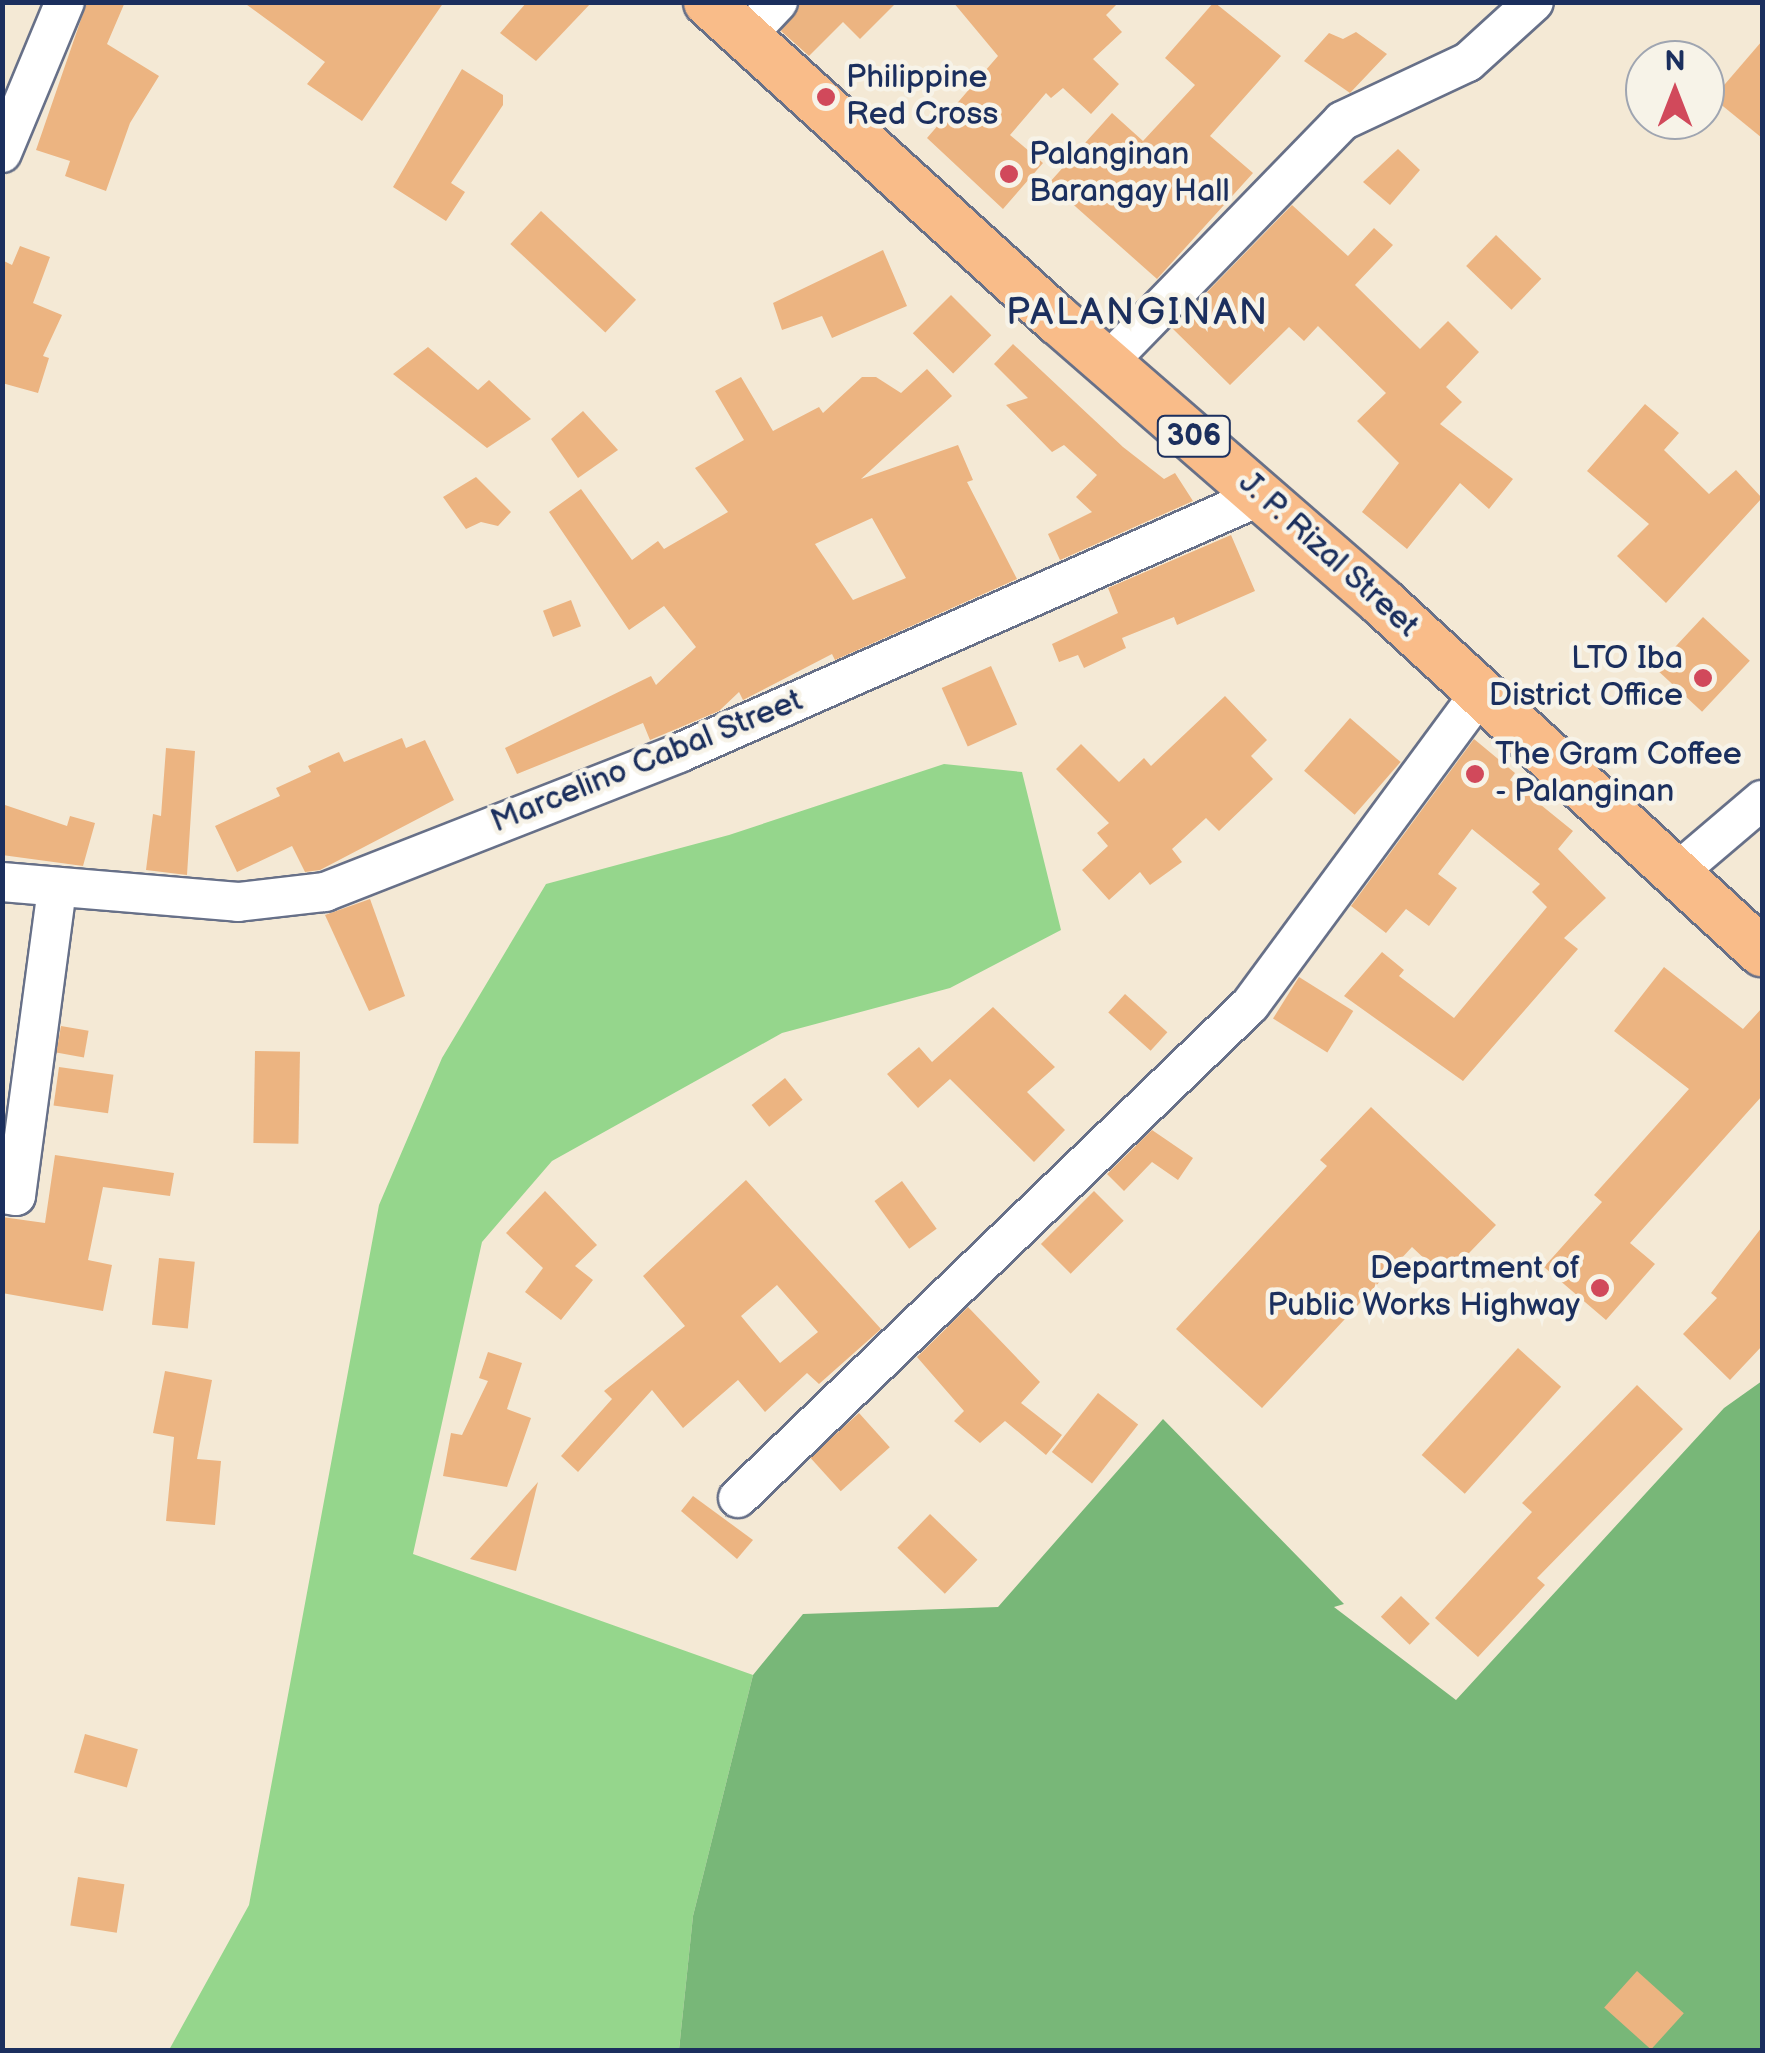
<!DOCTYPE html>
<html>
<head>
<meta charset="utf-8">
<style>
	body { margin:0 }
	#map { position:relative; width:1765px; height:2053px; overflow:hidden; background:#f4e9d5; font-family:"Balsamiq Sans",sans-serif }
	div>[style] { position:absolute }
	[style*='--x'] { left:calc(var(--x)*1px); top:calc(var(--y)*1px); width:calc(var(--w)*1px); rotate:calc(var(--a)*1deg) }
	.green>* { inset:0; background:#95d68c }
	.forest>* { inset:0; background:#78b778 }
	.building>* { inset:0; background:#ecb481; transform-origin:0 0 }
	.roads { filter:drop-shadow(2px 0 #677088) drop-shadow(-2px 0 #677088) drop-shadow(0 2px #677088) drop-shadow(0 -2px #677088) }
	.minor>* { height:38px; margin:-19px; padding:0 19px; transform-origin:19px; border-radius:19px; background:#fff }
	.major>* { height:48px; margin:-24px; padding:0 24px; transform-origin:24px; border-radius:24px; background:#f9bc89 }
	.dots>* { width:28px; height:28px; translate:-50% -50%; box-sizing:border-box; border:5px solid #f7f3e8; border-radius:50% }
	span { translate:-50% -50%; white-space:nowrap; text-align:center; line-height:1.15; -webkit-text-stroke:9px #f7f3e8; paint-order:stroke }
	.shield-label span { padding:2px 8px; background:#f7f3e8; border:2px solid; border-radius:8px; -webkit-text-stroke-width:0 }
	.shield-label { font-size:30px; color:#1b2f5e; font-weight:700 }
	.poi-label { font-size:32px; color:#1b2f5e }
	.left { translate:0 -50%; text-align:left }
	.right { translate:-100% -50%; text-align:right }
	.street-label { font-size:32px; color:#1b2f5e }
	.quarter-label { font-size:38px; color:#1b2f5e; letter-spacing:2.5px }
	.frame { position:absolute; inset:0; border:5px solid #1b2f5e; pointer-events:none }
	.north { position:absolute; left:1625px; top:40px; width:100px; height:100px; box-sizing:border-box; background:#f7f3e8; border:2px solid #9fa5b1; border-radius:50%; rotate:0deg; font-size:28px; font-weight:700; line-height:40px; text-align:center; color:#1b2f5e }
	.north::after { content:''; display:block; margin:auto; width:35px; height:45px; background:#d1495b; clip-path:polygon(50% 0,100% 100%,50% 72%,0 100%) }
</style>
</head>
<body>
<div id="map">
	<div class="green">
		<i style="clip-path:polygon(944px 764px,1022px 772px,1061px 930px,950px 988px,782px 1033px,552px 1161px,482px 1242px,413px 1554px,753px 1675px,693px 1916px,679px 2050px,169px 2050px,249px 1905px,379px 1205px,442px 1058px,546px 884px,729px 835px)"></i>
	</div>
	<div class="forest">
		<i style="clip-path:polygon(1762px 1381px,1762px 2050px,679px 2050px,693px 1916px,753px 1675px,803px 1614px,998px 1607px,1163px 1419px,1344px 1604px,1334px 1607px,1456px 1700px,1724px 1408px)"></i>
	</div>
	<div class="building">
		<i style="clip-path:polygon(87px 2px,125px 2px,107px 44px,159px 76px,130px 123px,106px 191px,65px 176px,70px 161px,36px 150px)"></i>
		<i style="clip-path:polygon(243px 2px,444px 2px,362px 121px,307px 84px,325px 62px)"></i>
		<i style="clip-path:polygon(527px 2px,592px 2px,536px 61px,500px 33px)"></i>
		<i style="clip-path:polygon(800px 2px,897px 2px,860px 39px,843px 22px,809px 56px,781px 31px)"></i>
		<i style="clip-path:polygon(953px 2px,1119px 2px,1106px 15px,1122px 32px,1093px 59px,1119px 84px,1091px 114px,1063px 88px,1051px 98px,1046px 93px,1010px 135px,1043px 163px,1003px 209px,927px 138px,998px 56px)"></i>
		<i style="clip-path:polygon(1214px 2px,1281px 56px,1210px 136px,1253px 173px,1157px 279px,1049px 183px,1112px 113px,1143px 141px,1195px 85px,1165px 58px)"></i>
		<i style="clip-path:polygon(1356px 32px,1387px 54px,1350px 93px,1304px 61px,1329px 33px,1343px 39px)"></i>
		<i style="clip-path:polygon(1762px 41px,1762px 138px,1713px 98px)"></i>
		<i style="clip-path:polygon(462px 69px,503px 95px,503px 105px,451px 183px,465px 192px,446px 221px,393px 187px)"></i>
		<i style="clip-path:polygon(1398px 149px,1420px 170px,1390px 205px,1363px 182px)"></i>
		<i style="clip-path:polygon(1292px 205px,1348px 256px,1374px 228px,1393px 245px,1355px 285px,1420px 349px,1448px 321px,1479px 352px,1446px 387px,1462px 402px,1440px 424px,1513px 479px,1489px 509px,1460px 483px,1407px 549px,1362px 512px,1399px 463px,1357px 421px,1386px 393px,1318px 326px,1304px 341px,1289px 327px,1230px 385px,1172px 328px)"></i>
		<i style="left:541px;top:211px;width:130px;height:45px;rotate:43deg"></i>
		<i style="left:1496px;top:235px;width:63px;height:43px;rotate:44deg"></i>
		<i style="clip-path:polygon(20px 246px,50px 257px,33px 303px,62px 315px,43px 356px,49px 358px,38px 393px,2px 383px,2px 260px,12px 265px)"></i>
		<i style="clip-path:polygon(883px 250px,907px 306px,832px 338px,822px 316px,782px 330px,773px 303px)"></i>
		<i style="left:951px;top:295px;width:57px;height:54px;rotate:45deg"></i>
		<i style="clip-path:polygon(1013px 344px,1123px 447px,1164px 479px,1175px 473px,1193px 501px,1060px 560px,1048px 534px,1092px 512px,1076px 497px,1097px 475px,1064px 445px,1052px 452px,1006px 405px,1028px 398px,994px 364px)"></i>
		<i style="clip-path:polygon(428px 347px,478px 390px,489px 380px,531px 419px,487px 448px,393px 374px)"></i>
		<i style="clip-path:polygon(evenodd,927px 369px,952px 396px,861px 479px,958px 445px,973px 480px,967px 482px,1017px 579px,835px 660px,832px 654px,743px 700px,739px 692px,719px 711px,650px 740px,643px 723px,517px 774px,505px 748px,651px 676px,656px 685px,696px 647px,664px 606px,629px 630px,549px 512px,581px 489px,632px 560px,658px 541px,664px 549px,728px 512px,695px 468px,744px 440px,715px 391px,741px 377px,773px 431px,819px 407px,823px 413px,862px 377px,876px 377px,901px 393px,927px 369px,872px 518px,906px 578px,853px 600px,815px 544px,872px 518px)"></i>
		<i style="clip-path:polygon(1645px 404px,1679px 433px,1664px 450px,1709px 494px,1736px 470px,1762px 498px,1666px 603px,1617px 556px,1649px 524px,1587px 471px)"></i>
		<i style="clip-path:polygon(583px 411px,618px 450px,578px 478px,551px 439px)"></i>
		<i style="clip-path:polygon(476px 477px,511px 512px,498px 526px,481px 522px,466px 529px,443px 497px)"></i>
		<i style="clip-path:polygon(1231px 535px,1255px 591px,1177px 625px,1174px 617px,1122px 638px,1126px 648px,1084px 668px,1078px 655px,1059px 662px,1052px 644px,1118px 613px,1108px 588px)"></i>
		<i style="left:571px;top:600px;width:28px;height:30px;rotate:69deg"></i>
		<i style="left:1703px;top:617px;width:64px;height:70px;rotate:43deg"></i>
		<i style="left:991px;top:666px;width:64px;height:54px;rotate:66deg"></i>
		<i style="clip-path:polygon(1225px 696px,1267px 740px,1251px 756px,1273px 779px,1219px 831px,1206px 818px,1172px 849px,1182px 862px,1150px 885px,1140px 872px,1109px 900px,1082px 870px,1108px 846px,1097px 833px,1109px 823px,1056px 769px,1081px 744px,1119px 782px,1144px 758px,1151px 766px)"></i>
		<i style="left:1350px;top:718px;width:67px;height:70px;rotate:41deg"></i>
		<i style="clip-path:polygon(402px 738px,406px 748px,425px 740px,454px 800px,320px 870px,305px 872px,292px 846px,237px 872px,215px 826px,280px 796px,276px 788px,311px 772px,308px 766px,339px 752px,344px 762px)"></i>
		<i style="clip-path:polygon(1474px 739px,1515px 773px,1510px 780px,1573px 831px,1558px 849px,1606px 898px,1564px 938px,1578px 949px,1463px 1081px,1344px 996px,1382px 952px,1404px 970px,1399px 976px,1454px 1018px,1547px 907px,1532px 892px,1540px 884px,1472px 829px,1438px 874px,1457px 888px,1429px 926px,1406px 909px,1386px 933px,1351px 906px)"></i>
		<i style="clip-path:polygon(166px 748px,195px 751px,187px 875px,146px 870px,153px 814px,161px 816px)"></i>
		<i style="clip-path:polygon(2px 804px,67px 826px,70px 816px,95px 823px,83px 866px,2px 855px)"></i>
		<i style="clip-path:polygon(370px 899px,405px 996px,369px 1011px,325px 915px)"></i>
		<i style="clip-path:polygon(1664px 967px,1743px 1029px,1762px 1008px,1762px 1096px,1630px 1243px,1655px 1264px,1606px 1320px,1544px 1267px,1602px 1202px,1594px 1195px,1689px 1089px,1614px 1031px)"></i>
		<i style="left:1299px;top:977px;width:64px;height:49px;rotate:32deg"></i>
		<i style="left:1125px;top:994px;width:57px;height:25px;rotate:42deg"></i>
		<i style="clip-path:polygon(993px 1007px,1055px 1067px,1027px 1092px,1065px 1130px,1034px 1162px,950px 1079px,918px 1108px,887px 1074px,919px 1047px,932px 1062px)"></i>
		<i style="left:61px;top:1026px;width:28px;height:27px;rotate:10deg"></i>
		<i style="left:255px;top:1051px;width:45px;height:92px;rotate:1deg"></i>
		<i style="left:59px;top:1067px;width:55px;height:39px;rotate:8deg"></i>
		<i style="left:785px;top:1078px;width:28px;height:43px;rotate:51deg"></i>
		<i style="clip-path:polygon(1371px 1107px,1496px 1225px,1445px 1278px,1412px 1247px,1262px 1408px,1176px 1329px,1327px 1166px,1320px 1160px)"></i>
		<i style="clip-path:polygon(1152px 1130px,1193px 1158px,1178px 1180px,1152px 1162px,1124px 1191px,1107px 1174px)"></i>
		<i style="clip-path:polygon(55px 1155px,174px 1173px,170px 1196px,103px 1187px,88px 1260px,112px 1265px,103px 1311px,2px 1293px,2px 1217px,45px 1223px)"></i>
		<i style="clip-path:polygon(evenodd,746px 1180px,881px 1329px,819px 1384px,807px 1373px,765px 1412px,738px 1380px,683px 1428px,652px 1390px,578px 1472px,561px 1456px,612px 1399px,604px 1391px,685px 1326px,643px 1276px,746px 1180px,777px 1285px,818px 1332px,780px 1363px,741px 1316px,777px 1285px)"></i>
		<i style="left:902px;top:1181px;width:59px;height:34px;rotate:54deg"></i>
		<i style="clip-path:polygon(545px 1191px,597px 1245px,575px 1266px,593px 1280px,561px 1320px,525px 1292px,543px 1268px,506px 1233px)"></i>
		<i style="left:1094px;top:1191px;width:42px;height:75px;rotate:45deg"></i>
		<i style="clip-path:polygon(1762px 1227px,1762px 1346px,1730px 1380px,1683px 1334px,1717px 1298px,1711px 1293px)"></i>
		<i style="left:159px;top:1258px;width:36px;height:67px;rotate:6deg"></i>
		<i style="clip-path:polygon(968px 1307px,1040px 1382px,1021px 1403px,1062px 1435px,1046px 1455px,1005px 1421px,980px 1443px,954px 1421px,964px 1411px,917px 1357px)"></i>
		<i style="left:1518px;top:1348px;width:58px;height:144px;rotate:42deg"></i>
		<i style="clip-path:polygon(488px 1352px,522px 1363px,507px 1409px,531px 1418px,507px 1487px,443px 1476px,451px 1433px,462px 1435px,488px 1381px,479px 1378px)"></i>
		<i style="clip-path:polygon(165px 1371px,212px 1380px,197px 1459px,221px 1461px,215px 1525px,166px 1521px,174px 1437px,153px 1433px)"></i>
		<i style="clip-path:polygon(1637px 1385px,1683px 1429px,1537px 1578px,1545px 1585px,1478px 1657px,1435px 1618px,1532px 1512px,1522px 1503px)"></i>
		<i style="left:1098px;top:1393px;width:51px;height:75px;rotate:38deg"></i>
		<i style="left:859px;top:1413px;width:46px;height:66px;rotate:48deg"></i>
		<i style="clip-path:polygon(538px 1482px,516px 1571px,470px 1559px)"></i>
		<i style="clip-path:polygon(693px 1496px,753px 1540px,737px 1559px,681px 1511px)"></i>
		<i style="left:930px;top:1514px;width:66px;height:47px;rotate:44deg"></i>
		<i style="left:1401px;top:1596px;width:40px;height:29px;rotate:44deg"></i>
		<i style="left:85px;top:1734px;width:55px;height:40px;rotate:16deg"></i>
		<i style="left:78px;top:1877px;width:47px;height:49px;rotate:9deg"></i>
		<i style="left:1637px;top:1971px;width:63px;height:49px;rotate:42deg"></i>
	</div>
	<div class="roads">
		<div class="minor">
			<i style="--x:745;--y:37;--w:48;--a:-46.7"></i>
			<i style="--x:2;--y:153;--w:164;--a:-67.4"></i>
			<i style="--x:1107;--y:363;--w:337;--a:-45.8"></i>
			<i style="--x:1342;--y:121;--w:139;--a:-25.1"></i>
			<i style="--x:1468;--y:62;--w:89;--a:-42.3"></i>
			<i style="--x:1674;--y:875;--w:116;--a:-40.4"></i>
			<i style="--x:2;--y:882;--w:237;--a:4.8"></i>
			<i style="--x:238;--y:902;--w:88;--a:-6.6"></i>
			<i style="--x:325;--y:892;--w:380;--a:-21.4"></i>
			<i style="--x:679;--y:753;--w:638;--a:-23.83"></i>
			<i style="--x:2;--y:1194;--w:14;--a:8"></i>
			<i style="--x:16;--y:1196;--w:311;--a:-82.4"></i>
			<i style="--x:738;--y:1498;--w:711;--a:-43.92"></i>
			<i style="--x:1250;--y:1005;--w:388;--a:-53.6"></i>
		</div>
		<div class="major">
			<i style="--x:708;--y:2;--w:474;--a:42.3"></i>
			<i style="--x:1059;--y:321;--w:428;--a:41"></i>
			<i style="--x:1382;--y:602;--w:517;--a:42.65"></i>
		</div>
	</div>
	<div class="dots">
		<i style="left:826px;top:97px;background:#d1495b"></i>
		<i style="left:1009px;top:174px;background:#d1495b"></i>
		<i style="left:1703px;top:678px;background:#d1495b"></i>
		<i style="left:1475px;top:774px;background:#d1495b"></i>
		<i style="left:1600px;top:1288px;background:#d1495b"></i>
	</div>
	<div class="shield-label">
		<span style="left:1194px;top:436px">306</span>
	</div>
	<div class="poi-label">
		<span class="left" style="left:846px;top:97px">Philippine<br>Red Cross</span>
		<span class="left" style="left:1029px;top:174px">Palanginan<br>Barangay Hall</span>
		<span class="right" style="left:1683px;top:678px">LTO Iba<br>District Office</span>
		<span class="left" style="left:1495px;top:774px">The Gram Coffee<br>- Palanginan</span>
		<span class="right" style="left:1580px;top:1288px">Department of<br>Public Works Highway</span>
	</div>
	<div class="street-label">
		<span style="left:1328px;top:555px;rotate:42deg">J. P. Rizal Street</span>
		<span style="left:647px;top:762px;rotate:-22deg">Marcelino Cabal Street</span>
	</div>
	<div class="quarter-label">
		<span style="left:1138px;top:313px">PALANGINAN</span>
	</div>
	<div class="frame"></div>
	<div class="north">N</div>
</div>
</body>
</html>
